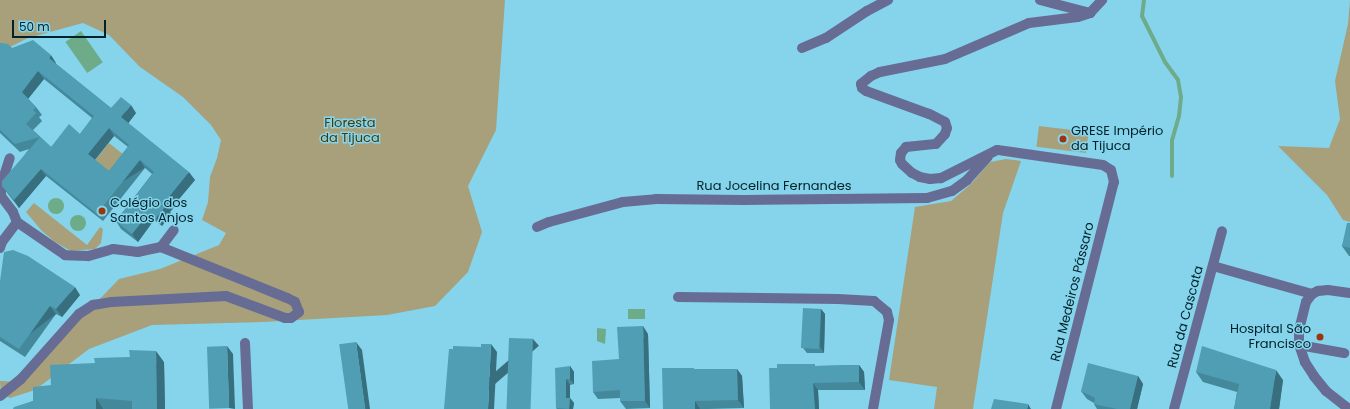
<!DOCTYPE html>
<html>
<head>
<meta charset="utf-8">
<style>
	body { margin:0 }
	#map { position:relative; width:1350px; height:409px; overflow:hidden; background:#85d4eb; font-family:Poppins,sans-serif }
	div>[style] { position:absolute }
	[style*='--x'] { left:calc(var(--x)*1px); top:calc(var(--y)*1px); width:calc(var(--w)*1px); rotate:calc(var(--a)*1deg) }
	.green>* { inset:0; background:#a7a07b; transform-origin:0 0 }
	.water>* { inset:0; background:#6eab88; transform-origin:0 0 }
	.round { border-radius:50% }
	.stream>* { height:4px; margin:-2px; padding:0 2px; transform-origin:2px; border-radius:2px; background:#6eab88 }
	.minor>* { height:10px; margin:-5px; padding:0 5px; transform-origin:5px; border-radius:5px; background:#676c94 }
	.wall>* { inset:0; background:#44889b }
	.shaded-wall>* { inset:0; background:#376f7e; transform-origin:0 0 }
	.building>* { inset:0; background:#4f9eb4; transform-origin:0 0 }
	.dots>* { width:11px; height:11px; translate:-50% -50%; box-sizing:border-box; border:2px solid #85d4eb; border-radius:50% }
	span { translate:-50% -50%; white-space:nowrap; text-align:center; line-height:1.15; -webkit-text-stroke:3px #85d4eb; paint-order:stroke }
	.park-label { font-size:13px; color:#433a07 }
	.poi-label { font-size:13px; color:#00222b }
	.left { translate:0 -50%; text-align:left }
	.right { translate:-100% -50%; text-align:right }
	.street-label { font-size:13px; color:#00222b }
	.scale { position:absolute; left:12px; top:20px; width:94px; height:18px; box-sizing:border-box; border:2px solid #00222b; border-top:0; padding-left:5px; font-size:12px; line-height:14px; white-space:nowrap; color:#00222b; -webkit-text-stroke:3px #85d4eb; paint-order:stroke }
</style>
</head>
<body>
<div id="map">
	<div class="green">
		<i style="clip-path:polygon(0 0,505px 0,496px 130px,468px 186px,482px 232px,468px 272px,435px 306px,387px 315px,263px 322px,152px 325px,89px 349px,35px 390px,10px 398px,1px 393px,0 381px,20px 382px,119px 279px,160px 269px,219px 245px,226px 233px,202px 220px,208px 202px,210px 177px,217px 158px,221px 140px,211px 125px,183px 97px,140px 67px,109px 35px,83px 23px,28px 38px,0 52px)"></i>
		<i style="clip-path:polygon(1350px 0,1350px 222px,1343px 220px,1327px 195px,1278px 146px,1329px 148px,1340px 119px,1335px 81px,1348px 24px)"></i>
		<i style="left:1039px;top:126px;width:50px;height:21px;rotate:7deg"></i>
		<i style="left:109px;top:143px;width:22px;height:25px;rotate:39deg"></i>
		<i style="clip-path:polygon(1006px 159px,1021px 161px,1003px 213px,973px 409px,934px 409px,937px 387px,889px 380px,915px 207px,951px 201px,971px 184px,990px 162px)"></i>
		<i style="clip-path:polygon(34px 203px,87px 245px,100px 227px,103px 229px,101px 243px,95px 249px,71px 251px,55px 242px,41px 230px,26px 212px)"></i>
	</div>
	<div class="water">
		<i style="left:81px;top:31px;width:38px;height:19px;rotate:55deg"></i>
		<i class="round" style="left:48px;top:198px;width:16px;height:16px"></i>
		<i class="round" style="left:70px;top:215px;width:16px;height:16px"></i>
		<i style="left:628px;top:309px;width:17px;height:10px"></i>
		<i style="clip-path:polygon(597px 328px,606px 329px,605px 344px,597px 341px)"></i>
	</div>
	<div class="stream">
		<i style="--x:1144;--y:0;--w:16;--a:97"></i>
		<i style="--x:1142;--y:16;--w:51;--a:63.4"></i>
		<i style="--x:1165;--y:62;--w:22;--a:54"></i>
		<i style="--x:1178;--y:80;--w:17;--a:80"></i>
		<i style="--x:1181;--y:97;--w:19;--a:96"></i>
		<i style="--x:1179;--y:116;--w:25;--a:106"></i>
		<i style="--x:1172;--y:140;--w:36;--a:90"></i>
	</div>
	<div class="minor">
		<i style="--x:1040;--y:0;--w:52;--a:14.6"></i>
		<i style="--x:802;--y:48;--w:26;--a:-23"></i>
		<i style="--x:826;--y:38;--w:49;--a:-33.4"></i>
		<i style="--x:867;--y:11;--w:24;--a:-28"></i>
		<i style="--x:537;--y:227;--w:13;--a:-23"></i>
		<i style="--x:549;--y:222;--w:77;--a:-15.1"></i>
		<i style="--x:623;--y:202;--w:33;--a:-5"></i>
		<i style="--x:656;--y:199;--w:88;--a:0.7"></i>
		<i style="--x:744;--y:200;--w:183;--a:-0.6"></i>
		<i style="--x:927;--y:198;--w:26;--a:-16"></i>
		<i style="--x:952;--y:191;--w:19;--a:-36"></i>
		<i style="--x:967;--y:180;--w:31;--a:-48"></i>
		<i style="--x:161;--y:247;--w:21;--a:-53"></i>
		<i style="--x:0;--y:248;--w:6;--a:-72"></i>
		<i style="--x:2;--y:242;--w:25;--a:-53"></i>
		<i style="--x:1213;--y:266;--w:103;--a:15.8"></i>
		<i style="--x:678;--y:297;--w:160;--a:0.7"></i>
		<i style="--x:838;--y:299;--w:36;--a:3"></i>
		<i style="--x:874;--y:301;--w:17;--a:40"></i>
		<i style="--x:887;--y:312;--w:8;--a:76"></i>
		<i style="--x:889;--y:320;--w:90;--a:100.2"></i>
		<i style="--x:245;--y:343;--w:66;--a:87.4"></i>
		<i style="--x:1299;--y:345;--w:46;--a:10.1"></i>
		<i style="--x:0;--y:396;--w:27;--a:-39"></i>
		<i style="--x:21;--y:379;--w:87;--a:-48.3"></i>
		<i style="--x:79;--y:314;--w:17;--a:-33"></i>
		<i style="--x:93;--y:305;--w:18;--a:-9"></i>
		<i style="--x:111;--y:302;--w:115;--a:-3"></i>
		<i style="--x:226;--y:296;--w:63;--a:20.4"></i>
		<i style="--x:285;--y:318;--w:6;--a:0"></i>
		<i style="--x:291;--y:318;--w:10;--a:-37"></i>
		<i style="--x:299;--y:312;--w:11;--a:-112"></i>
		<i style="--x:295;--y:302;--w:9;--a:-153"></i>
		<i style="--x:287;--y:298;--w:136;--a:-158"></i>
		<i style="--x:161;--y:247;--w:24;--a:168"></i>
		<i style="--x:138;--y:252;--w:25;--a:-173"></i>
		<i style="--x:113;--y:249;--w:26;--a:164"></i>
		<i style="--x:88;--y:256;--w:23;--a:-178"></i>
		<i style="--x:65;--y:255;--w:58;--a:-145.5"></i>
		<i style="--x:17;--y:222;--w:11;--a:-112"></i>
		<i style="--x:13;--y:212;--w:20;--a:-127"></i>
		<i style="--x:1;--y:196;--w:11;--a:-90"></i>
		<i style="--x:1;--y:185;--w:28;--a:-72"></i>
		<i style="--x:1056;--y:409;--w:234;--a:-75.7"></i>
		<i style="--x:1114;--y:182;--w:12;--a:-104"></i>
		<i style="--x:1111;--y:170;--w:9;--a:-148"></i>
		<i style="--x:1103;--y:165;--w:107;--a:-171.9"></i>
		<i style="--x:997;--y:150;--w:63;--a:153.4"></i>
		<i style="--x:941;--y:178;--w:11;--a:175"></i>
		<i style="--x:930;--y:179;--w:10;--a:-169"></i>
		<i style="--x:920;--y:177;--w:9;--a:-153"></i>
		<i style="--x:912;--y:173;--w:13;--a:-138"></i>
		<i style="--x:902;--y:164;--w:4;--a:-117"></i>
		<i style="--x:900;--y:160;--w:7;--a:-82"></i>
		<i style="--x:901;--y:153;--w:8;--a:-50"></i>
		<i style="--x:906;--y:147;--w:30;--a:-6"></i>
		<i style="--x:936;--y:144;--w:13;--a:-48"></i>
		<i style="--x:945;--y:134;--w:6;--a:-72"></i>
		<i style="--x:947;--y:128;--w:6;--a:-108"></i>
		<i style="--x:945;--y:122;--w:18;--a:-153"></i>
		<i style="--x:929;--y:114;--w:67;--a:-159.9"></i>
		<i style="--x:866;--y:91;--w:5;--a:-143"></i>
		<i style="--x:862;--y:88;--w:4;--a:-104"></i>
		<i style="--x:861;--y:84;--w:13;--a:-39"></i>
		<i style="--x:871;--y:76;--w:10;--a:-24"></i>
		<i style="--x:880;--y:72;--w:66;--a:-11.3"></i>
		<i style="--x:945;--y:59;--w:91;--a:-23.2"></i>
		<i style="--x:1029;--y:23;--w:49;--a:-7"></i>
		<i style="--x:1078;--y:17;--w:13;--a:-18"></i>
		<i style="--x:1090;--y:13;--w:18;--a:-47"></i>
		<i style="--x:1174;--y:409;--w:184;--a:-74.9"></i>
		<i style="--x:1349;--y:409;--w:29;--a:-142"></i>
		<i style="--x:1326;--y:391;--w:19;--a:-129"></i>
		<i style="--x:1314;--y:376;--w:17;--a:-123"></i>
		<i style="--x:1305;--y:362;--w:18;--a:-109"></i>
		<i style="--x:1299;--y:345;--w:15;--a:-90"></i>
		<i style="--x:1299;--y:330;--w:29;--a:-76"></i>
		<i style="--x:1306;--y:302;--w:10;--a:-53"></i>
		<i style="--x:1312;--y:294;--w:7;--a:-27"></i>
		<i style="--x:1318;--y:291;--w:10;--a:-6"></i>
		<i style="--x:1328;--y:290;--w:22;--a:8"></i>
	</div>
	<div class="wall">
		<i style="clip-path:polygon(evenodd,0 43px,12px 48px,56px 63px,56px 64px,111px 108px,136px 113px,128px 123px,195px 180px,174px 205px,175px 206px,170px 212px,171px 214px,162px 226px,154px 220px,138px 242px,121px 229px,116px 221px,152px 174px,145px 168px,103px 221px,46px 176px,19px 208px,8px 194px,2px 186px,29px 149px,20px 152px,0 133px,0 43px,44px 79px,92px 118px,80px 134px,51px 147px,33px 130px,42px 121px,39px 117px,42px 115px,36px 107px,28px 99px,44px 79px,0 43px,114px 136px,128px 147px,109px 171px,95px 160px,114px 136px)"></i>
		<i style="clip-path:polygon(1350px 223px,1350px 256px,1349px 256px,1342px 246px)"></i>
		<i style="clip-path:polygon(0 281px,80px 295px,62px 317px,56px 314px,25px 357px,0 341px)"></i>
		<i style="clip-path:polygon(821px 309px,825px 314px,824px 353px,807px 353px,803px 348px)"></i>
		<i style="clip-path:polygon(648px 334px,650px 408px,626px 409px,620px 401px,620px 398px,598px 399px,593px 392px,619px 359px)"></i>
		<i style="clip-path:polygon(164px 362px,165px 409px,13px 409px,33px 401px,51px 385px)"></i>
		<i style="clip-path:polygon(859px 365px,864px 372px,865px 390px,818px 390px,819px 409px,770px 409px,777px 368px,816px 366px)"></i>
		<i style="clip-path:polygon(570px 366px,574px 372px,574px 384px,570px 385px,570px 398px,574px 403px,573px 409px,557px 409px,556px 408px)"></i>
		<i style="clip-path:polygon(695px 369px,737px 369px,742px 376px,744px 408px,708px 409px,663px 409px)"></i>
		<i style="clip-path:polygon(1196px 372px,1283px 380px,1279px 409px,1234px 409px,1237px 392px,1203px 382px)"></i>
		<i style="clip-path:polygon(1138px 376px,1143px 384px,1137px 409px,1097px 409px,1094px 404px,1094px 403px,1087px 399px,1081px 391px)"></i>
	</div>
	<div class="shaded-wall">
		<i style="clip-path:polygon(51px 55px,56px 63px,54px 66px,49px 58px)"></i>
		<i style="clip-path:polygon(38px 71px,44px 79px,27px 100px,22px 92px)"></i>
		<i style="clip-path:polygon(131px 105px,136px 113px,127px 125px,121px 117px)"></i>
		<i style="clip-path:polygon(109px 128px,114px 136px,93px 162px,88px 154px)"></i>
		<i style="left:140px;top:160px;width:9px;height:69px;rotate:58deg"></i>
		<i style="clip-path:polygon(41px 169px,46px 176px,19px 208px,14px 200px)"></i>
		<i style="clip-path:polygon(189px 172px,195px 180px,174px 205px,175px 206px,170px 212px,171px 214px,162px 226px,156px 218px,168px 198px)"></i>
		<i style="clip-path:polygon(149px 213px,154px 220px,138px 242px,132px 234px)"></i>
		<i style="clip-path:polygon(75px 287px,80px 295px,62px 317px,56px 309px)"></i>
		<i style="left:50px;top:306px;width:10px;height:53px;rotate:53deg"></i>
		<i style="clip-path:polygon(821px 309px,825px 314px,824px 353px,820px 347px)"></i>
		<i style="clip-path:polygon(643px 326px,648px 334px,650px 408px,645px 401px)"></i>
		<i style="left:533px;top:339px;width:9px;height:70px;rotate:49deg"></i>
		<i style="clip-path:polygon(356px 342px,362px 350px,370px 409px,365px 409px)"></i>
		<i style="clip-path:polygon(491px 344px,497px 352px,494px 409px,488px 409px)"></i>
		<i style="clip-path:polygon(227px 346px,233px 354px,235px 409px,229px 408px)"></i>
		<i style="clip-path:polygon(156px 351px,164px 362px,165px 409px,157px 409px)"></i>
		<i style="clip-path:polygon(859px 365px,864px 372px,865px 390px,859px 382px)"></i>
		<i style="clip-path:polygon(570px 366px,574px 372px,574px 384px,570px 379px)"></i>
		<i style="clip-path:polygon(737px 369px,742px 376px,744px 408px,738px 400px)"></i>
		<i style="clip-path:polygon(1276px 370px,1283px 380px,1279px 409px,1270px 409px)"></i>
		<i style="clip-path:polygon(1138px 376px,1143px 384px,1137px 409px,1130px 409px)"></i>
		<i style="clip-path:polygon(566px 379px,570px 385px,570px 403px,566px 398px)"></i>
		<i style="clip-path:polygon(813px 383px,818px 390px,819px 409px,815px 409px)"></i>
		<i style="clip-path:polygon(96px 398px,103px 409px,96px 409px)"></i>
		<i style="clip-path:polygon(570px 398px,574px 403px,573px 409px,569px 409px)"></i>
		<i style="clip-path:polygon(695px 401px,700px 409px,695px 409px)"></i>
		<i style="clip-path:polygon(1028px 404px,1031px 409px,1027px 409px)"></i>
	</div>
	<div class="building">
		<i style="clip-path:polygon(evenodd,33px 40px,51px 55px,49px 58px,111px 108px,121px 97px,131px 105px,121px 117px,189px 172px,168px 198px,170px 198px,164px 205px,166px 206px,156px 218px,149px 213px,132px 234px,116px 221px,154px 172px,140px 160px,97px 214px,41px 169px,14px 200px,2px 186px,2px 181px,40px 137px,51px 147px,69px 124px,80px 134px,94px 116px,38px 71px,22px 92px,36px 107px,33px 110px,36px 113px,26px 124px,40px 137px,15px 144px,0 130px,0 43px,8px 44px,12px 48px,33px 40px,109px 128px,129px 145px,109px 171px,88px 154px,109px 128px)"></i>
		<i style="clip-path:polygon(1347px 223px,1350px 223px,1350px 248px,1342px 246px)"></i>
		<i style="clip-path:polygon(13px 250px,28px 256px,75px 287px,56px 309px,50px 306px,19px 349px,0 337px,0 281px,4px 252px)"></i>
		<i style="left:803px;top:308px;width:18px;height:40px;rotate:3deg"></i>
		<i style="clip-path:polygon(643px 326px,645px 401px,620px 401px,620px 390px,593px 392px,592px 361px,619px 359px,617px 327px)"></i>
		<i style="left:509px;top:338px;width:24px;height:71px;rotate:2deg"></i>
		<i style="left:356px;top:342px;width:68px;height:17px;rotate:82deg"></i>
		<i style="clip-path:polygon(481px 344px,491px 344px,488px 409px,444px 409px,449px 349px,453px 349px,453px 346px,481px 347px)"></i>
		<i style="left:227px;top:346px;width:62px;height:20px;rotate:88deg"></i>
		<i style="clip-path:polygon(1202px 346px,1276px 370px,1270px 409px,1234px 409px,1239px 384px,1196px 372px)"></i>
		<i style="clip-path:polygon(129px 350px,156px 351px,157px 409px,132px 409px,132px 401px,96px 398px,96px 409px,13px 409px,14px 407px,33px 401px,33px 387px,51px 385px,50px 365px,95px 363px,94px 358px,130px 357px)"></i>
		<i style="clip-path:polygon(1088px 363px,1138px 376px,1130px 409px,1117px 409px,1094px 404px,1095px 398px,1081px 391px)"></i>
		<i style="clip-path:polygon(777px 364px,815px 364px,815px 366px,859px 365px,859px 382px,813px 383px,815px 409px,770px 409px,769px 368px,777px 368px)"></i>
		<i style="clip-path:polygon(570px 366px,570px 379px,566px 379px,566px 398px,570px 398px,569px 409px,556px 408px,555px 368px)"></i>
		<i style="clip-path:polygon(662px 368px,694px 368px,694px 369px,737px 369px,738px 400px,695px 401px,695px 409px,663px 409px)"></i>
		<i style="clip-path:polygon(994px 399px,1028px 404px,1027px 409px,991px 409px)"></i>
	</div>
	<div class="dots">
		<i style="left:1063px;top:139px;background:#9b350e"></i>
		<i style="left:102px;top:211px;background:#9b350e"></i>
		<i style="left:1320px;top:337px;background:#9b350e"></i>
	</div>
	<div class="park-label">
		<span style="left:350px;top:131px">Floresta<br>da Tijuca</span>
	</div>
	<div class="poi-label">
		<span class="left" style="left:1071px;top:139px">GRESE Império<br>da Tijuca</span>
		<span class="left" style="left:110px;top:211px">Colégio dos<br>Santos Anjos</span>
		<span class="right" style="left:1311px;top:337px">Hospital São<br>Francisco</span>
	</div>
	<div class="street-label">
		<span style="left:774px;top:186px">Rua Jocelina Fernandes</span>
		<span style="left:1073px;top:292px;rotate:-76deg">Rua Medeiros Pássaro</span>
		<span style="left:1186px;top:317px;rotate:-75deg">Rua da Cascata</span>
	</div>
	<div class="scale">50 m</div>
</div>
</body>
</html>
